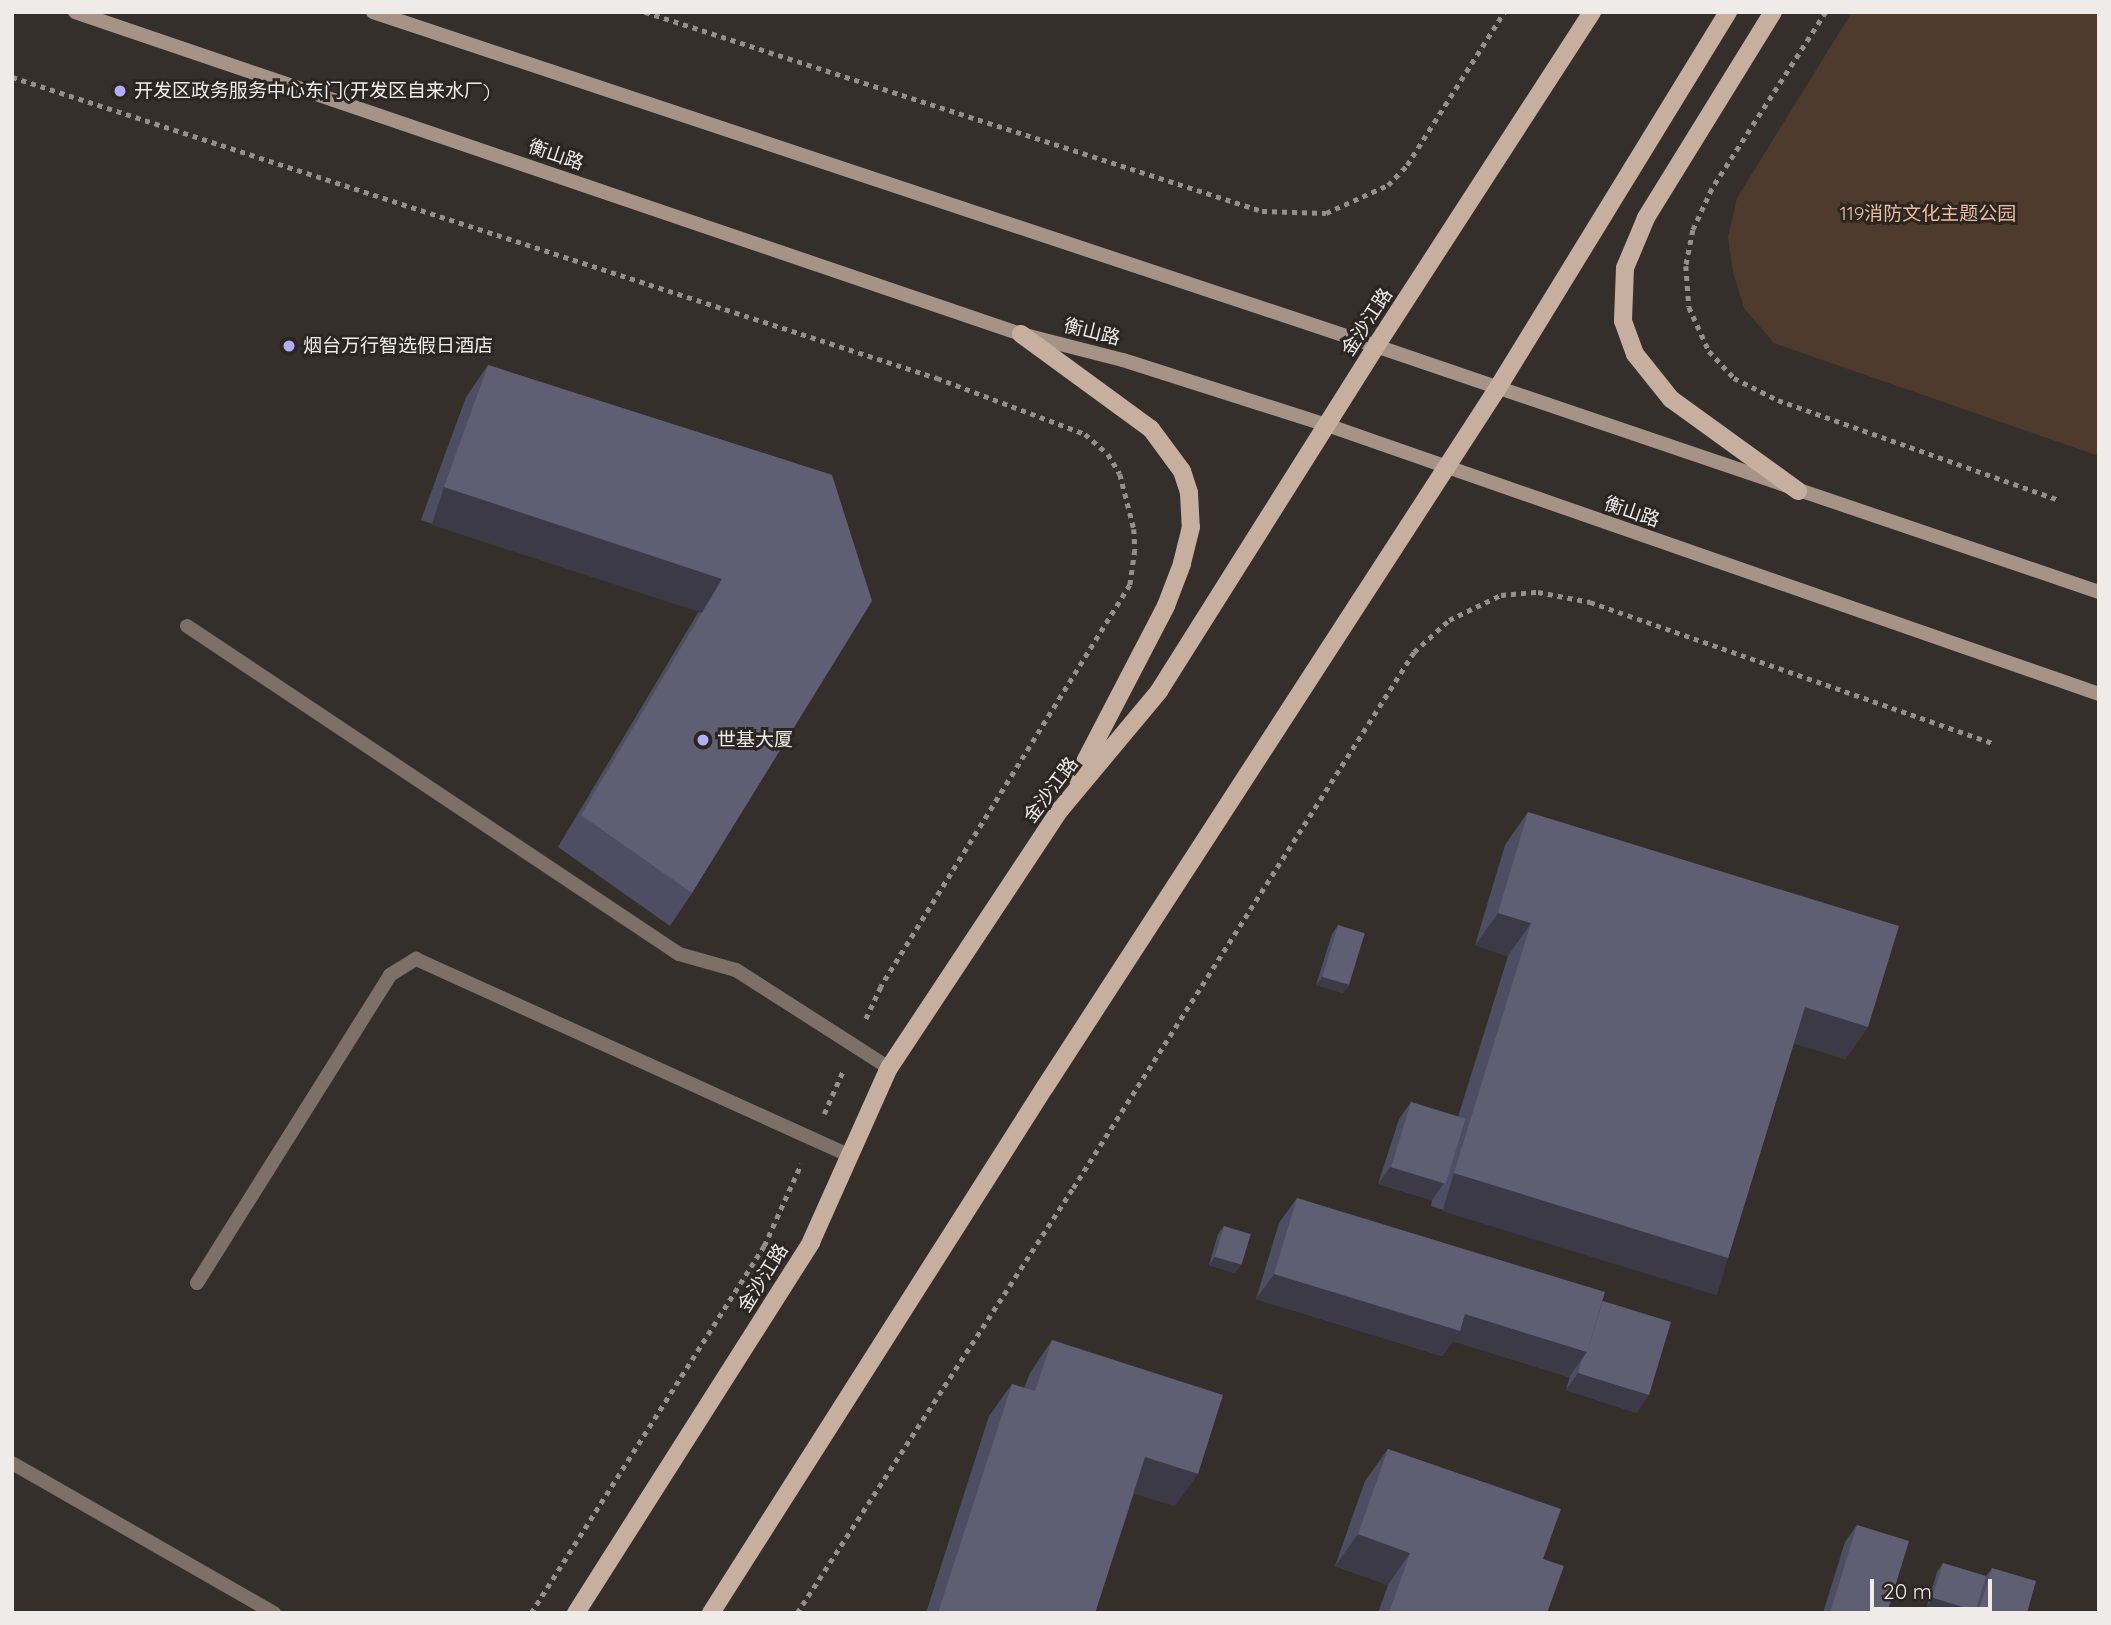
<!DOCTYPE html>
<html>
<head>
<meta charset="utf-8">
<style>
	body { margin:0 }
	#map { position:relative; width:2111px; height:1625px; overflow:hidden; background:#352f2c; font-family:Quicksand,"Noto Sans SC",sans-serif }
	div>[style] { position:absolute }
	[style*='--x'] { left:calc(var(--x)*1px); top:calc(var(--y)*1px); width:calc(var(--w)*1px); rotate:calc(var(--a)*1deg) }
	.green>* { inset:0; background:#4f3b2d }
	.path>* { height:4.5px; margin-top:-2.25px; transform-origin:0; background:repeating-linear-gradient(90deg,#95908d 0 5px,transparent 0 10px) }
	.service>* { height:14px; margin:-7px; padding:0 7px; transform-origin:7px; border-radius:7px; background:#7c7068 }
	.secondary>* { height:14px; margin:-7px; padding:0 7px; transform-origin:7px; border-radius:7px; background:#a69387 }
	.primary>* { height:18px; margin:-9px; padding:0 9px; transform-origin:9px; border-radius:9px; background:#c7af9f }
	.wall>* { inset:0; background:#4e4d64 }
	.shaded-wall>* { inset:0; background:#3d3a48; transform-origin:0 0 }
	.building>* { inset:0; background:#5f5e72; transform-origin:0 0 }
	.dots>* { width:19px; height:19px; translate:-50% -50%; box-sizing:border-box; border:4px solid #2b2622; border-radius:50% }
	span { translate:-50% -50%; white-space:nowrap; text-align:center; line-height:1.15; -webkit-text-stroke:6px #2b2622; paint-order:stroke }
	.poi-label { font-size:19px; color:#efebe9 }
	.left { translate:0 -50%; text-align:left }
	.street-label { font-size:19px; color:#efebe9 }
	.park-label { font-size:19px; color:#edbc9b }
	.frame { position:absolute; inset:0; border:14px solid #efebe9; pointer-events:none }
	.scale { position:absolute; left:1870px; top:1579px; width:122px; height:32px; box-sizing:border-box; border:4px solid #efebe9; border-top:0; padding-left:9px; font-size:21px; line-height:24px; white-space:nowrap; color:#efebe9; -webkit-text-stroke:5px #2b2622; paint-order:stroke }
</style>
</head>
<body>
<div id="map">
	<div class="green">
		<i style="clip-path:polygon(1852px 12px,2099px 12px,2099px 456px,1774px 343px,1744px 308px,1733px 272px,1728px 237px,1737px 198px)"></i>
	</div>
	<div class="path">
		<i style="--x:645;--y:12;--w:648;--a:17.88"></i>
		<i style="--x:1262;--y:211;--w:64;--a:1.8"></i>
		<i style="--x:1326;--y:213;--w:68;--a:-24.3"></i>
		<i style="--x:1388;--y:185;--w:28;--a:-46"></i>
		<i style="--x:1407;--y:165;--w:181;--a:-57.6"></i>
		<i style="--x:1826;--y:12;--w:211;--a:122.8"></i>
		<i style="--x:1712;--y:189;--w:45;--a:114.9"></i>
		<i style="--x:1693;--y:230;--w:37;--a:101"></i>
		<i style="--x:1686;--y:266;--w:41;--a:85.8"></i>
		<i style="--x:1689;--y:307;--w:48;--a:65.6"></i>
		<i style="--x:1709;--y:351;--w:37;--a:47"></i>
		<i style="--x:1734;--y:378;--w:49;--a:26.6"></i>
		<i style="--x:1778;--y:400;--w:298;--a:19.6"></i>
		<i style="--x:12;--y:77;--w:973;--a:18.03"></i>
		<i style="--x:937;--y:378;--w:158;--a:20.7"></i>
		<i style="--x:1085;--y:434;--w:30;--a:41"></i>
		<i style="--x:1108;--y:454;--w:23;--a:59"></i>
		<i style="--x:1120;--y:474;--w:57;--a:75.7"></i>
		<i style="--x:1134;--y:529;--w:21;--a:87"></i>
		<i style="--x:1135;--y:550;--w:35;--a:98"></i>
		<i style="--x:1130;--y:585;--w:473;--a:121.8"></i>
		<i style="--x:881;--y:987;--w:38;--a:115"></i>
		<i style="--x:824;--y:1114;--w:47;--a:-66.2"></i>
		<i style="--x:531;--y:1613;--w:435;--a:-57.6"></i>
		<i style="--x:764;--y:1246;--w:90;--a:-65.7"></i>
		<i style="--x:797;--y:1613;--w:507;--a:-57"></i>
		<i style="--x:1073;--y:1188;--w:635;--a:-57.54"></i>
		<i style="--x:1414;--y:652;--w:47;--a:-42.4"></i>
		<i style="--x:1449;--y:620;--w:58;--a:-25.7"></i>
		<i style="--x:1501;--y:595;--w:37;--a:-5"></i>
		<i style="--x:1538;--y:592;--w:53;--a:10.9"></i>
		<i style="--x:1590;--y:602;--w:426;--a:19.3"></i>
	</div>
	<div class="service">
		<i style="--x:187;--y:626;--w:591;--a:33.69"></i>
		<i style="--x:679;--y:954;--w:59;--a:15.7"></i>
		<i style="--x:736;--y:970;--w:182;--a:32.6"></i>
		<i style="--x:197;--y:1283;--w:363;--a:-57.9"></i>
		<i style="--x:390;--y:975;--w:31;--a:-32"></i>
		<i style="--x:416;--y:959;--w:475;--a:24.4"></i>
		<i style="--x:12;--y:1463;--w:302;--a:29.8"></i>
	</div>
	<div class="secondary">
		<i style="--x:75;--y:12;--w:999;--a:18.8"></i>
		<i style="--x:1021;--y:334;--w:105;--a:14.3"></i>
		<i style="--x:1123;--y:360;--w:214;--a:17.7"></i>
		<i style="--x:1327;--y:425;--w:818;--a:19.21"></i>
		<i style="--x:373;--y:12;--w:1057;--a:18.42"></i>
		<i style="--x:1376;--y:346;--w:764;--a:18.79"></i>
	</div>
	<div class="primary">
		<i style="--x:1773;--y:12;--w:242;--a:121.7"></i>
		<i style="--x:1646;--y:218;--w:54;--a:112.8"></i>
		<i style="--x:1625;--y:268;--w:53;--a:92.2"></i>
		<i style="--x:1623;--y:321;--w:35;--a:70"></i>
		<i style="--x:1635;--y:354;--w:58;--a:51.3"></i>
		<i style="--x:1671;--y:399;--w:157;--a:35.9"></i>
		<i style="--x:1021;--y:334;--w:161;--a:36.2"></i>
		<i style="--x:1151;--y:429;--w:52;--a:53.6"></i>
		<i style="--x:1182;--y:471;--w:23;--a:72"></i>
		<i style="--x:1189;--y:493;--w:34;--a:87"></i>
		<i style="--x:1191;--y:527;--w:38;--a:104"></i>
		<i style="--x:1182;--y:564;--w:45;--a:110.9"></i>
		<i style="--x:1166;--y:606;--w:193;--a:117.5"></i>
		<i style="--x:576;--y:1613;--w:439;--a:-57.6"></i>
		<i style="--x:811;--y:1242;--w:191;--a:-65.9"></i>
		<i style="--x:889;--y:1068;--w:310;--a:-56.5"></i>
		<i style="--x:1060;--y:810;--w:155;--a:-50.2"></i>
		<i style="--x:1159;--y:691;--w:408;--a:-57.8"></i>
		<i style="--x:1376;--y:346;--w:398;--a:-57.1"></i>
		<i style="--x:711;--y:1613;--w:623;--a:-57.59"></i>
		<i style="--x:1045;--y:1087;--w:832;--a:-57.07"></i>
		<i style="--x:1497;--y:389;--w:442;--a:-58.5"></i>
	</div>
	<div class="wall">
		<i style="clip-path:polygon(488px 365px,832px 475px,692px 893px,670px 926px,558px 847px,699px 611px,421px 520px,466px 397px)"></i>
		<i style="clip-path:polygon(1528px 812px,1868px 1027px,1845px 1059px,1794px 1043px,1728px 1258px,1705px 1290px,1431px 1206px,1432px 1200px,1378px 1184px,1399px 1119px,1411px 1102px,1458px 1117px,1508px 956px,1475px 945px,1505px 845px)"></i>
		<i style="clip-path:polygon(1338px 925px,1343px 993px,1316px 985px,1332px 934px)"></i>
		<i style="clip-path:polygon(1297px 1198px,1603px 1301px,1637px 1413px,1566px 1390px,1570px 1376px,1569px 1377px,1453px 1341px,1442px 1356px,1256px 1299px,1279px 1223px)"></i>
		<i style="clip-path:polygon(1224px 1226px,1235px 1273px,1209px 1265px,1218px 1234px)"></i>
		<i style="clip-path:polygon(1052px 1340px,1175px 1506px,1134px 1493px,1095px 1613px,926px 1613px,989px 1416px,1012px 1384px,1024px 1388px,1030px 1373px)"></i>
		<i style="clip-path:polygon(1388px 1449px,1543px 1559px,1547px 1613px,1378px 1613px,1388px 1585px,1335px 1566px,1365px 1481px)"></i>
		<i style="clip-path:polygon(1857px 1525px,1887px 1613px,1823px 1613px,1845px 1542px)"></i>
		<i style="clip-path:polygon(1943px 1563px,1986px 1576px,1992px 1568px,2027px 1613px,1947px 1613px,1927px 1606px,1937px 1572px)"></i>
	</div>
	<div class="shaded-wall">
		<i style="left:444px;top:487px;width:293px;height:40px;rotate:18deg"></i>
		<i style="clip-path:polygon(1498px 913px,1531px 923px,1508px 956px,1475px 945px)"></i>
		<i style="clip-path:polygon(1322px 977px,1350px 985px,1343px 993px,1316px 985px)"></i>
		<i style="clip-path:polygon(1805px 1007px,1868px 1027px,1845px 1059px,1782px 1040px)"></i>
		<i style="clip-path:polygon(1390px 1167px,1444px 1183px,1432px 1200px,1378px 1184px)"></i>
		<i style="left:1454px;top:1173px;width:287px;height:40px;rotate:17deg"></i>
		<i style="clip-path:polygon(1215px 1257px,1241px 1265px,1235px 1273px,1209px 1265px)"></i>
		<i style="clip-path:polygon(1274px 1274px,1465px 1314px,1587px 1352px,1569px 1377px,1453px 1341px,1442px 1356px,1256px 1299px)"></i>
		<i style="clip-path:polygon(1578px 1373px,1649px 1395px,1637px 1413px,1566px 1390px)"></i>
		<i style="clip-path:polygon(1145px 1457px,1198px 1474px,1175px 1506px,1123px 1490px)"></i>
		<i style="clip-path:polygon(1358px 1534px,1410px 1553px,1388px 1585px,1335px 1566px)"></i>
		<i style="clip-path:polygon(1933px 1598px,1975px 1611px,1974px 1613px,1947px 1613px,1927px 1606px)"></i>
	</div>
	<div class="building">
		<i style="clip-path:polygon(488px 365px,832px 475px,872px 601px,692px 893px,581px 815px,722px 579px,444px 487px)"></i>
		<i style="clip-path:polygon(1528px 812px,1899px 926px,1868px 1027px,1805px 1007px,1728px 1258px,1454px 1173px,1531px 923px,1498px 913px)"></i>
		<i style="left:1338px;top:925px;width:28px;height:54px;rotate:17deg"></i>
		<i style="left:1411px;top:1102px;width:57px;height:68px;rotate:17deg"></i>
		<i style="clip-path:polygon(1297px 1198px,1605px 1292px,1587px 1352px,1465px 1314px,1460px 1331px,1274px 1274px)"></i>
		<i style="left:1224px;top:1226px;width:28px;height:32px;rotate:17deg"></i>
		<i style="clip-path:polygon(1603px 1301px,1671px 1322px,1649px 1395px,1578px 1373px,1582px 1359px,1587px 1352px)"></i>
		<i style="clip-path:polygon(1052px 1340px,1223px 1395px,1198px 1474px,1145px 1457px,1095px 1613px,938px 1613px,1012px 1384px,1035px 1391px)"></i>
		<i style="clip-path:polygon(1388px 1449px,1561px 1509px,1543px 1559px,1564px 1566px,1547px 1613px,1389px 1613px,1410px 1553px,1358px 1534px)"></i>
		<i style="clip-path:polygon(1857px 1525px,1909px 1541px,1887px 1613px,1830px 1613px)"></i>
		<i style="left:1943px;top:1563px;width:45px;height:36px;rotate:17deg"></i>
		<i style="clip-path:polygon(1992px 1568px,2036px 1581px,2027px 1613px,1978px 1613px)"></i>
	</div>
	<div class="dots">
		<i style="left:120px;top:91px;background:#b2adf9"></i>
		<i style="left:289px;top:346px;background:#b2adf9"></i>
		<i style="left:703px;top:740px;background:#b2adf9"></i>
	</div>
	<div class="poi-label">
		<span class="left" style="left:134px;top:91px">开发区政务服务中心东门(开发区自来水厂)</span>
		<span class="left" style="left:303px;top:346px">烟台万行智选假日酒店</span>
		<span class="left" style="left:717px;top:740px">世基大厦</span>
	</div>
	<div class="street-label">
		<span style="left:556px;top:155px;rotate:19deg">衡山路</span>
		<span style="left:1367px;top:322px;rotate:-57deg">金沙江路</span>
		<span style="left:1092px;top:332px;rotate:14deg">衡山路</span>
		<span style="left:1632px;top:512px;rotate:19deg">衡山路</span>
		<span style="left:1051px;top:790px;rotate:-53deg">金沙江路</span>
		<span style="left:763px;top:1278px;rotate:-58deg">金沙江路</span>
	</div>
	<div class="park-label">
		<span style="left:1928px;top:214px">119消防文化主题公园</span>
	</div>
	<div class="frame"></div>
	<div class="scale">20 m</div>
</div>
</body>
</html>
